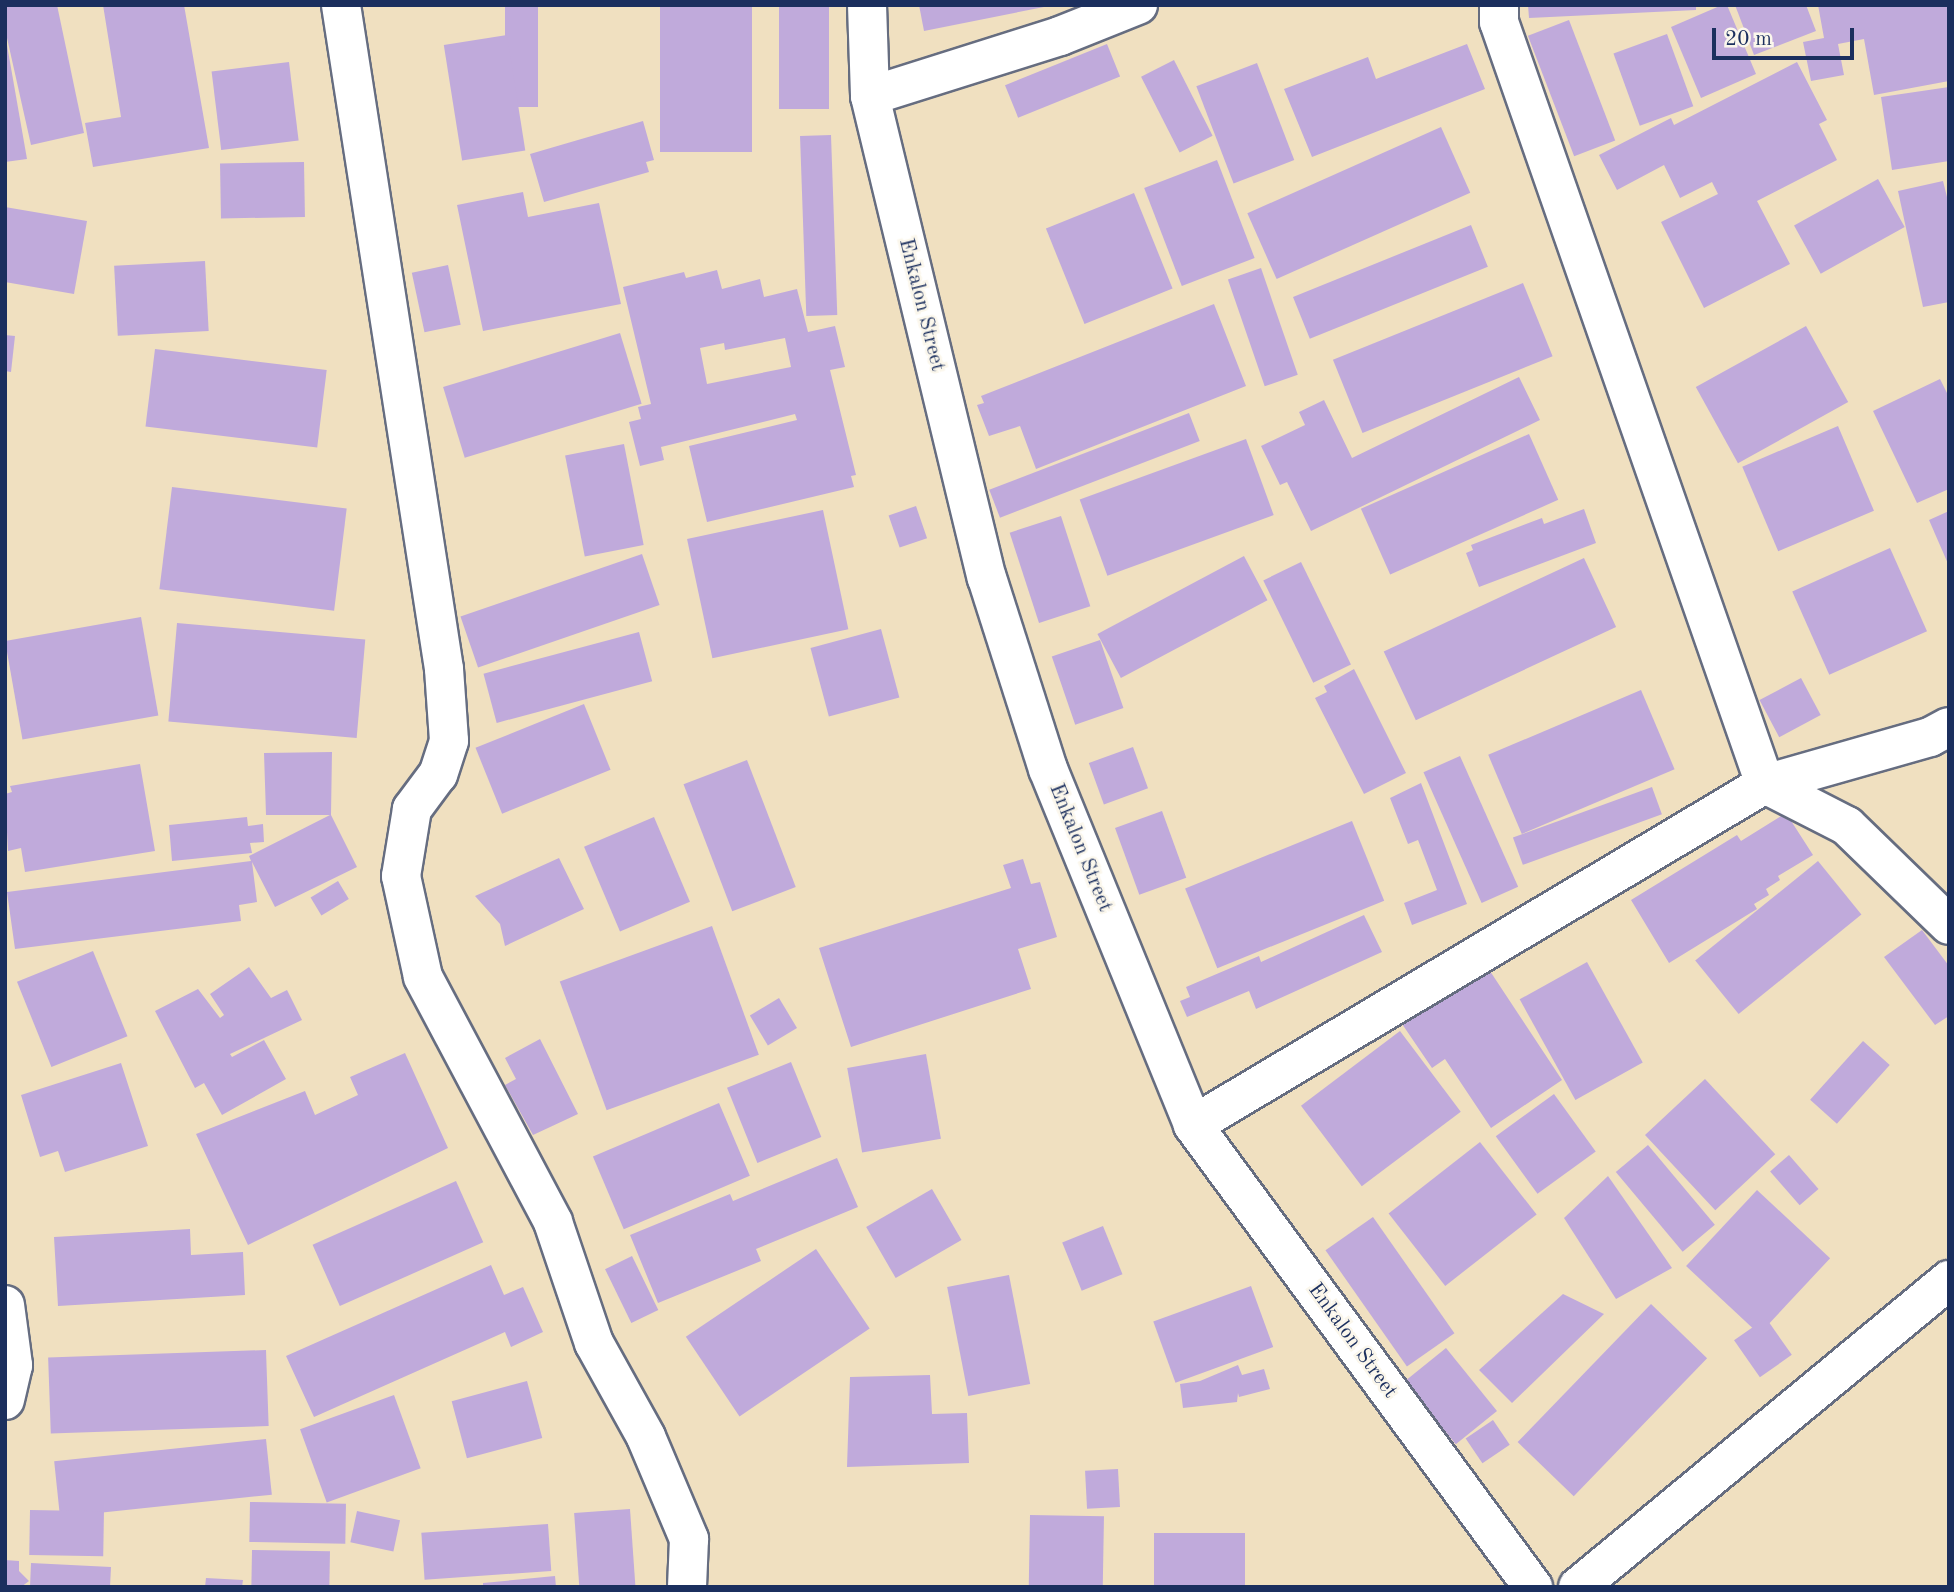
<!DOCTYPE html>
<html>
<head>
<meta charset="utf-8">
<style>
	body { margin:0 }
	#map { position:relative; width:1954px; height:1592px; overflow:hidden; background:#f0e0c0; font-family:"Old Standard TT",serif }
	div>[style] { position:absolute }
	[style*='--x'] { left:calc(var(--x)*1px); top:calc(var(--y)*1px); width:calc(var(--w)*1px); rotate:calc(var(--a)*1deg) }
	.building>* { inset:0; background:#c0aadb; transform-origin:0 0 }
	.roads { filter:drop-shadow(2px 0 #666d80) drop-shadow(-2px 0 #666d80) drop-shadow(0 2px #666d80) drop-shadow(0 -2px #666d80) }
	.minor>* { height:38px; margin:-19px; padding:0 19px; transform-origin:19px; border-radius:19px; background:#fff }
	span { translate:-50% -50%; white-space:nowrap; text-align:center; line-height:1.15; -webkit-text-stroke:5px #fbf7ec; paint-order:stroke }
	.street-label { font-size:21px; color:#1b2f5e }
	.frame { position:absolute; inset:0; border:7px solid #1b2f5e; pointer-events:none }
	.scale { position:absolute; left:1712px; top:28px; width:142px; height:32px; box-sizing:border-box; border:4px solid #1b2f5e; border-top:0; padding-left:9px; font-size:21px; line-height:24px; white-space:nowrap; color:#1b2f5e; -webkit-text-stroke:5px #fbf7ec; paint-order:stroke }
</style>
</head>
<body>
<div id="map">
	<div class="building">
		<i style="clip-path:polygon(5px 5px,57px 5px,84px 133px,31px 145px,5px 29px)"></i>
		<i style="clip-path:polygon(103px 5px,184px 5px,209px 148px,93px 167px,85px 123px,121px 117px)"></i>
		<i style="left:505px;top:5px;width:33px;height:102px"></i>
		<i style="left:660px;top:5px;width:92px;height:147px"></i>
		<i style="left:779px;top:5px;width:50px;height:104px"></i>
		<i style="clip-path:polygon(919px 5px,1048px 5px,1049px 6px,924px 31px)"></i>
		<i style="clip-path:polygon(1528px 5px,1696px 5px,1696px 10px,1529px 18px)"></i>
		<i style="clip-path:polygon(1722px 5px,1727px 5px,1756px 74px,1701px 98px,1671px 27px)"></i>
		<i style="clip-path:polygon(1735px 5px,1806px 5px,1816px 31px,1754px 55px)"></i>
		<i style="clip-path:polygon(1818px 5px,1949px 5px,1949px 81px,1874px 95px,1864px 39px,1838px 44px,1844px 75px,1811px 81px,1803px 42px,1824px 38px)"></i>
		<i style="left:1569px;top:20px;width:129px;height:44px;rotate:69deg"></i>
		<i style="left:1667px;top:34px;width:77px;height:57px;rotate:70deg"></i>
		<i style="left:507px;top:35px;width:117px;height:64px;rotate:81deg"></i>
		<i style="left:1107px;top:44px;width:35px;height:110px;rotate:68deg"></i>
		<i style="clip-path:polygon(1467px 44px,1485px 89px,1312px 157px,1284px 89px,1368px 57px,1376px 79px)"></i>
		<i style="clip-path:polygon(7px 45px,27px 159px,5px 162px,5px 46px)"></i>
		<i style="left:1174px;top:60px;width:85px;height:37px;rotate:63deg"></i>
		<i style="left:289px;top:62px;width:79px;height:78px;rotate:83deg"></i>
		<i style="clip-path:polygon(1797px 62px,1827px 120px,1819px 124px,1837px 160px,1757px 201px,1790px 264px,1704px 308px,1661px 222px,1718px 194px,1712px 182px,1680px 198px,1664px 165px,1617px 190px,1599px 155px,1671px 118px,1674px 125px)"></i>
		<i style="left:1257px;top:63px;width:104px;height:65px;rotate:69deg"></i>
		<i style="clip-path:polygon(1949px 87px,1949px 161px,1892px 170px,1881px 97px)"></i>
		<i style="clip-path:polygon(643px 121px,654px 160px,646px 162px,649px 172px,544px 202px,530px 154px)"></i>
		<i style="left:1441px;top:127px;width:72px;height:212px;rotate:66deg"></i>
		<i style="left:831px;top:135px;width:180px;height:31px;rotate:88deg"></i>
		<i style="left:1217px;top:160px;width:105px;height:78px;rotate:69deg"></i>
		<i style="left:304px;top:162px;width:55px;height:84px;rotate:89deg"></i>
		<i style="left:1878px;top:179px;width:55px;height:96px;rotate:61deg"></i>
		<i style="clip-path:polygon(1943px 181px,1949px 205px,1949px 302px,1923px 307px,1898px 191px)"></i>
		<i style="clip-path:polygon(523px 192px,528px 217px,599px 203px,621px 304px,483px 331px,457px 205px)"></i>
		<i style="left:1134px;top:193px;width:103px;height:95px;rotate:68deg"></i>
		<i style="clip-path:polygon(5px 207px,87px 221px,74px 294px,5px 282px)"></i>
		<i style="left:1471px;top:225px;width:45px;height:192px;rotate:68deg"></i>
		<i style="left:205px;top:261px;width:70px;height:91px;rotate:87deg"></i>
		<i style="left:448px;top:265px;width:61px;height:37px;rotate:78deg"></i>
		<i style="left:1261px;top:268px;width:113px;height:35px;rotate:71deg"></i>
		<i style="clip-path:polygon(evenodd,717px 270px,722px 289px,760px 279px,764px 297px,797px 289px,808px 332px,835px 326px,845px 367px,830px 370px,856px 475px,851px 476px,854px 487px,707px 522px,689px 446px,797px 420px,795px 414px,661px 447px,664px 460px,640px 466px,629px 422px,641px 419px,638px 407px,651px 404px,623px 287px,684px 272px,686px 278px,717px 270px,785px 338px,791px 367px,707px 384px,700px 348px,724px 343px,725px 350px,785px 338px)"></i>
		<i style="left:1523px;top:283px;width:79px;height:205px;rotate:68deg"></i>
		<i style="clip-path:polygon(1214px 304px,1246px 386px,1036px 469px,1020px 426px,989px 436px,977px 405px,984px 403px,981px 396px)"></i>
		<i style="left:1806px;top:326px;width:87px;height:126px;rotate:61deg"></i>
		<i style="left:620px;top:333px;width:74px;height:185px;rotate:73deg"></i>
		<i style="clip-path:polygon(5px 335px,15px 336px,11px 372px,5px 371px)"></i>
		<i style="left:155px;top:349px;width:173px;height:78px;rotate:7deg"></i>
		<i style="clip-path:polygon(1519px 377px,1540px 420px,1311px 531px,1287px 482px,1280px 485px,1261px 446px,1305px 425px,1299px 412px,1324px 400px,1352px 458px)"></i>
		<i style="clip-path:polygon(1940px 379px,1949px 397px,1949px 489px,1917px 503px,1873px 411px)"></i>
		<i style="left:1189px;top:413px;width:30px;height:214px;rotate:69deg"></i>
		<i style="left:1838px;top:426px;width:92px;height:104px;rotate:67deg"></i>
		<i style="left:1529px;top:434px;width:72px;height:184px;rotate:66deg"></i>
		<i style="left:1246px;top:439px;width:81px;height:177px;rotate:70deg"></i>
		<i style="left:624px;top:444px;width:103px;height:60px;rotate:79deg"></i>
		<i style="left:172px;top:487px;width:176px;height:103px;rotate:7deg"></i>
		<i style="left:916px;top:506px;width:34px;height:29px;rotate:71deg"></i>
		<i style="clip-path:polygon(1584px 509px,1596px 543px,1479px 587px,1466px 553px,1473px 550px,1471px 545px,1542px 518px,1544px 524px)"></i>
		<i style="left:823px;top:510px;width:122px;height:139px;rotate:78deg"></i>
		<i style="clip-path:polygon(1949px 511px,1949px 566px,1929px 520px)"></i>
		<i style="left:1061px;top:516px;width:95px;height:54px;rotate:72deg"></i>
		<i style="left:1890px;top:548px;width:91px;height:107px;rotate:66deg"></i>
		<i style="left:642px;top:554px;width:54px;height:192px;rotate:71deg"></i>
		<i style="left:1244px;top:556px;width:50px;height:166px;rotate:62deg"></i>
		<i style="left:1584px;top:558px;width:76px;height:221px;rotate:65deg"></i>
		<i style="left:1301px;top:562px;width:114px;height:42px;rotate:64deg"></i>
		<i style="left:141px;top:617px;width:100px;height:138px;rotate:80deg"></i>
		<i style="left:177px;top:623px;width:189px;height:99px;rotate:5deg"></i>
		<i style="left:881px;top:629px;width:71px;height:73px;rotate:75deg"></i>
		<i style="left:639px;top:632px;width:51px;height:161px;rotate:75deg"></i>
		<i style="left:1100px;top:640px;width:72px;height:51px;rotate:71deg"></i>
		<i style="clip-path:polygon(1354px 669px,1406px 773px,1364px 794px,1315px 698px,1327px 692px,1324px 686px)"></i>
		<i style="left:1801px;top:678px;width:42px;height:47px;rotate:62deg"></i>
		<i style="left:1641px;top:690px;width:86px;height:166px;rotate:67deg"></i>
		<i style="left:584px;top:704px;width:71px;height:117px;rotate:68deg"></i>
		<i style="left:1133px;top:747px;width:44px;height:47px;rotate:70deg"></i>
		<i style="clip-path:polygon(332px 752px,331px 815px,357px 867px,275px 907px,252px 862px,257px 902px,239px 905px,241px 921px,15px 949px,7px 892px,251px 861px,249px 856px,330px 815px,266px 815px,264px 753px)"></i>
		<i style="left:1460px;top:756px;width:143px;height:40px;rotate:66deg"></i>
		<i style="left:747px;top:760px;width:136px;height:68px;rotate:69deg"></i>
		<i style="clip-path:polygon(140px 764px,155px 851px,25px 872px,21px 848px,8px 851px,5px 794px,12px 792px,10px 786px)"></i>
		<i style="clip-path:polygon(1421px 783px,1467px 904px,1412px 925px,1404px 903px,1437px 890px,1418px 840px,1408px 844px,1390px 798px)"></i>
		<i style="left:1652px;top:787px;width:29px;height:148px;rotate:70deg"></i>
		<i style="left:1162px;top:811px;width:71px;height:50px;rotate:70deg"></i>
		<i style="clip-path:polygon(1786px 813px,1813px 855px,1778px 876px,1780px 880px,1766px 889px,1769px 895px,1754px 904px,1757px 909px,1669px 963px,1631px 900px,1737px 835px,1741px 841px)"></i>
		<i style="clip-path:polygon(247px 817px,248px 826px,263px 824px,264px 842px,250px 843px,252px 853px,172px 861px,169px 825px)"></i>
		<i style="left:654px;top:817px;width:92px;height:76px;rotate:67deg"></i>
		<i style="left:1352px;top:821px;width:86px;height:180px;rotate:68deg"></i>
		<i style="clip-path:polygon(559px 858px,584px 909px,505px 946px,500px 924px,475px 896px)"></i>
		<i style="clip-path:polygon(1023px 859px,1031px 884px,1040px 882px,1057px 937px,1018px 949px,1031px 989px,851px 1047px,819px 948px,1011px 888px,1003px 865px)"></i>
		<i style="left:1818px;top:861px;width:69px;height:158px;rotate:51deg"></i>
		<i style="left:338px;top:881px;width:21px;height:32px;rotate:59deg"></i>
		<i style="clip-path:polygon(1364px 915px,1382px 952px,1256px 1009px,1249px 991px,1187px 1017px,1180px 1001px,1190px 997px,1186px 987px,1259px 956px,1261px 962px)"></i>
		<i style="left:712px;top:926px;width:137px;height:162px;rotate:70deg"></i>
		<i style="clip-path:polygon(1922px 930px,1949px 966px,1949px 1016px,1935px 1025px,1884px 957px)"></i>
		<i style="left:93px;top:951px;width:92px;height:82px;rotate:68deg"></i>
		<i style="left:1587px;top:962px;width:115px;height:77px;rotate:61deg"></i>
		<i style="clip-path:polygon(1486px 965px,1562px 1080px,1491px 1128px,1445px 1059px,1432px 1068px,1398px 1018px)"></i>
		<i style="clip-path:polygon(249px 967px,271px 998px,287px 990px,302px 1020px,230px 1054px,232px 1057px,264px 1040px,286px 1079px,222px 1115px,204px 1083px,195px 1088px,155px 1011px,198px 989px,220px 1018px,224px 1015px,210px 994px)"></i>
		<i style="left:779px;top:998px;width:35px;height:34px;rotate:59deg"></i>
		<i style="left:1400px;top:1031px;width:101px;height:124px;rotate:53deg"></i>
		<i style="clip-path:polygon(540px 1039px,578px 1114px,533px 1135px,505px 1085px,516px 1079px,505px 1058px)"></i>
		<i style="left:1863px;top:1041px;width:36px;height:79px;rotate:42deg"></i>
		<i style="clip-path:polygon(405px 1053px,448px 1148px,248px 1245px,196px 1134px,305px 1091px,315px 1115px,358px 1095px,350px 1077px)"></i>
		<i style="left:926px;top:1054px;width:86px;height:80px;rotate:80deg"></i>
		<i style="left:791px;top:1062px;width:81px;height:69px;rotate:68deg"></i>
		<i style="clip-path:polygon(121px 1063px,148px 1146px,65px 1172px,58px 1151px,40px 1157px,21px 1095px)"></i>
		<i style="left:1705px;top:1079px;width:103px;height:82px;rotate:47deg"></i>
		<i style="left:1554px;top:1094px;width:71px;height:72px;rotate:54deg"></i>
		<i style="left:719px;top:1103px;width:79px;height:137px;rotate:67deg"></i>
		<i style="left:1480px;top:1142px;width:92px;height:116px;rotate:52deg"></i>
		<i style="left:1648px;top:1145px;width:104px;height:42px;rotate:50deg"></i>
		<i style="left:1789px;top:1155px;width:45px;height:25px;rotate:49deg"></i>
		<i style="clip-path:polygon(837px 1158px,858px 1207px,756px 1249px,761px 1261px,658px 1303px,630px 1235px,730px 1194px,733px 1201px)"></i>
		<i style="clip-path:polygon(1608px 1176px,1672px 1268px,1616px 1299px,1564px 1218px)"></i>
		<i style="left:456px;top:1181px;width:67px;height:157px;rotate:66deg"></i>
		<i style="left:932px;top:1189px;width:59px;height:76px;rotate:60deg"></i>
		<i style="left:1757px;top:1190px;width:100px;height:104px;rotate:43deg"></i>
		<i style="left:1373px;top:1217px;width:142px;height:58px;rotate:55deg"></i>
		<i style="left:1103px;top:1226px;width:52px;height:44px;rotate:68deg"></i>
		<i style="clip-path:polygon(190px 1229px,191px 1255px,243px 1252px,245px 1295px,58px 1306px,54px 1237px)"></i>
		<i style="left:816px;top:1249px;width:96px;height:157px;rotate:56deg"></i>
		<i style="left:632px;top:1256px;width:60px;height:30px;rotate:64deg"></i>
		<i style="clip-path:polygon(491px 1265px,504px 1295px,523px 1287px,543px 1332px,511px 1347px,505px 1332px,314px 1417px,286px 1356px)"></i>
		<i style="left:1009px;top:1275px;width:111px;height:63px;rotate:79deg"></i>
		<i style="left:1251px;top:1286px;width:65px;height:104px;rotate:70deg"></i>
		<i style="clip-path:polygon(1563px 1294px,1604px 1314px,1512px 1403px,1479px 1370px)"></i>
		<i style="left:1651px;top:1304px;width:78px;height:192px;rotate:44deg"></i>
		<i style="left:1766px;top:1318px;width:45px;height:39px;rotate:55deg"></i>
		<i style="left:1446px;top:1348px;width:81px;height:53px;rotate:51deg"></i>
		<i style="left:266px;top:1350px;width:76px;height:218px;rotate:88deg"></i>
		<i style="clip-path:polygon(1238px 1365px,1242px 1375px,1264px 1369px,1270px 1389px,1239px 1397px,1238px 1393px,1237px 1402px,1183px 1408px,1180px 1384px,1200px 1381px)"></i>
		<i style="clip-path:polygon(930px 1375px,932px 1414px,967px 1413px,969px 1463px,847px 1467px,850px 1377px)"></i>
		<i style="left:527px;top:1381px;width:59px;height:78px;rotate:75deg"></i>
		<i style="left:394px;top:1395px;width:78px;height:100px;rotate:70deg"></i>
		<i style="left:1493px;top:1420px;width:30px;height:33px;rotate:56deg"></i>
		<i style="left:266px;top:1439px;width:56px;height:213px;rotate:84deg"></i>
		<i style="left:1118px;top:1469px;width:38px;height:33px;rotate:87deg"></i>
		<i style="left:250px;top:1502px;width:96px;height:40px;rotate:1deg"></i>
		<i style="left:630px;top:1509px;width:78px;height:56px;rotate:86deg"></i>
		<i style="left:30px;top:1510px;width:74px;height:45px;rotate:1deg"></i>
		<i style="left:357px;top:1511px;width:44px;height:32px;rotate:12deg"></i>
		<i style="left:1030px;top:1515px;width:74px;height:72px;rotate:1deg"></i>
		<i style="left:548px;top:1524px;width:47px;height:127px;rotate:86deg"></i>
		<i style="left:1245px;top:1533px;width:54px;height:91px;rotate:90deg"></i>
		<i style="left:252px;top:1550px;width:78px;height:37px;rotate:1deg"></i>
		<i style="clip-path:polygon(5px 1560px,19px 1561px,19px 1571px,29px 1581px,21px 1587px,5px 1587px)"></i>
		<i style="clip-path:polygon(31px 1563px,111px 1567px,110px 1587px,30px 1587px)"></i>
		<i style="clip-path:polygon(555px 1576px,556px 1587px,483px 1587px,483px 1583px)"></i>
		<i style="clip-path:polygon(206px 1578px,243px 1580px,242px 1587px,205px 1587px)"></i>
	</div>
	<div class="roads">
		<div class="minor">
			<i style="--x:341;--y:5;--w:672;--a:81.18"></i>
			<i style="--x:444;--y:669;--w:72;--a:86"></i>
			<i style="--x:449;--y:741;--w:35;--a:108"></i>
			<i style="--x:438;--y:774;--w:44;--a:126.6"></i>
			<i style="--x:412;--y:809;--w:68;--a:99.3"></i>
			<i style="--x:401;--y:876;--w:103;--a:77.7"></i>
			<i style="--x:423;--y:977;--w:277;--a:62"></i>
			<i style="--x:553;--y:1222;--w:128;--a:71.3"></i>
			<i style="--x:594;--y:1343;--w:107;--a:61"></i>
			<i style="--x:646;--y:1437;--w:111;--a:67.1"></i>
			<i style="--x:689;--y:1539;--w:48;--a:92.4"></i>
			<i style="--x:867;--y:5;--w:91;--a:88.1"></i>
			<i style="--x:870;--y:96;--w:496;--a:76.4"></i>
			<i style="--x:987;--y:578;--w:201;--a:72.3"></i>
			<i style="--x:1048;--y:769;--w:384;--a:67.8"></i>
			<i style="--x:1193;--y:1125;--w:574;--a:53.65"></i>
			<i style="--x:1499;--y:5;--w:17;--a:90"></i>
			<i style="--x:1499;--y:22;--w:807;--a:70.76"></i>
			<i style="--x:1765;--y:784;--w:92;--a:27.1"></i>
			<i style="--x:1847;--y:826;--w:142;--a:44.1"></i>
			<i style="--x:870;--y:96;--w:199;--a:-17.5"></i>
			<i style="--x:1060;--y:36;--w:84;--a:-21.7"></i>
			<i style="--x:1193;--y:1125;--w:666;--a:-30.8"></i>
			<i style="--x:1765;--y:784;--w:172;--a:-15.9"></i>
			<i style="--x:1930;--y:737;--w:21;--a:-28"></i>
			<i style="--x:5;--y:1305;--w:61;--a:82.4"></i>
			<i style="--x:13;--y:1365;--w:36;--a:103"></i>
			<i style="--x:1578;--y:1587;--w:482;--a:-39.6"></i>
		</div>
	</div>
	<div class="street-label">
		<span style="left:921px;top:305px;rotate:76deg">Enkalon Street</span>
		<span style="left:1080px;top:848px;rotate:68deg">Enkalon Street</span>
		<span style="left:1352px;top:1341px;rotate:54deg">Enkalon Street</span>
	</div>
	<div class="frame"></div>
	<div class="scale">20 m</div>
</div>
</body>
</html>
